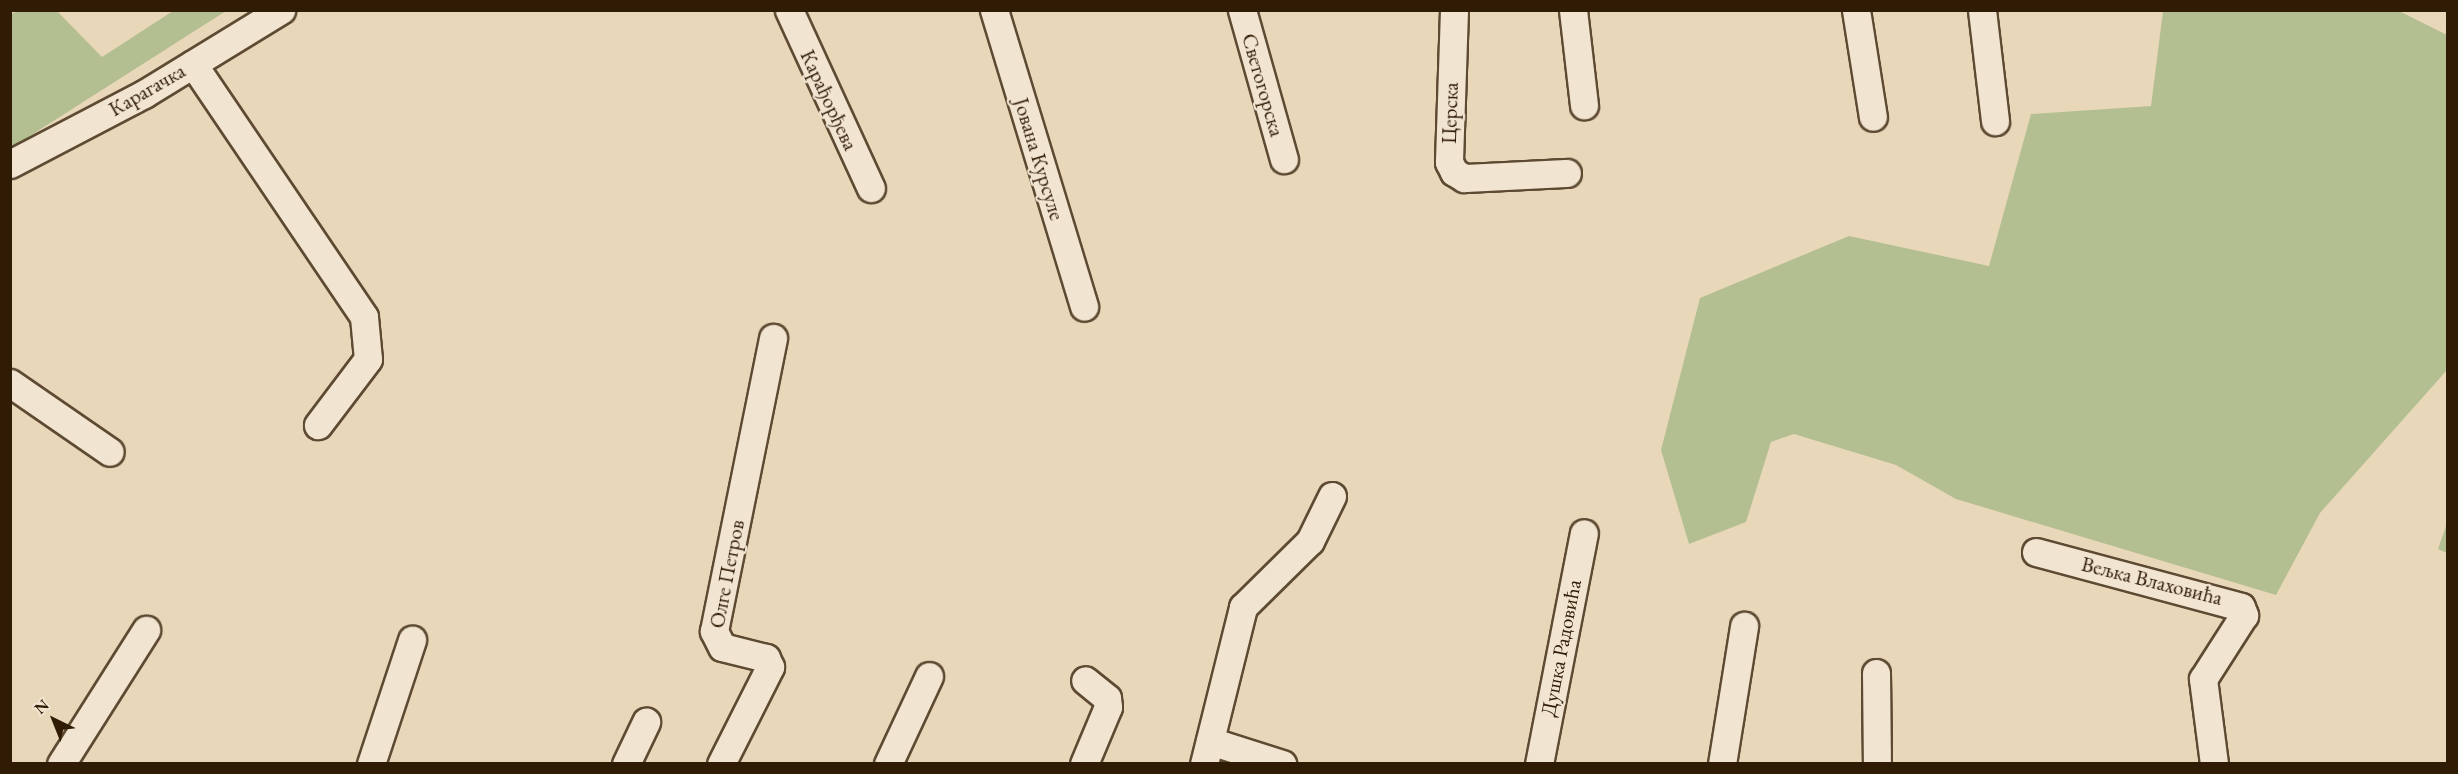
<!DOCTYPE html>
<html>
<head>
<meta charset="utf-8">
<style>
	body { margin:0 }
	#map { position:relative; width:2458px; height:774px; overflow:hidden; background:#e9d7ba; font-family:"EB Garamond",serif }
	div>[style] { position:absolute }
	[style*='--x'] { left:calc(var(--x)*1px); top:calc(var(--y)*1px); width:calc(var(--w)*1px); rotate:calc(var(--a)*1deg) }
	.green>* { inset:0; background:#b4bf91 }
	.roads { filter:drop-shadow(2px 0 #5e4a32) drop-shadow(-2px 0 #5e4a32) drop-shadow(0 2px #5e4a32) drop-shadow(0 -2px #5e4a32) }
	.minor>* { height:27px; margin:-13.5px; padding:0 13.5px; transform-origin:13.5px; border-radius:13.5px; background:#f1e5d2 }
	span { translate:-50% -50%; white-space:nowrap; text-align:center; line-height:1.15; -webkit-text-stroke:4.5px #f1e5d2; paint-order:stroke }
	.street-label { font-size:21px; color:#301b04 }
	.frame { position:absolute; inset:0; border:12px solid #301b04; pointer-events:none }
	.north { position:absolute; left:24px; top:690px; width:60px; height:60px; -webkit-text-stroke:4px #f1e5d2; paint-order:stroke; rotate:317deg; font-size:16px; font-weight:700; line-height:24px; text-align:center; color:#301b04 }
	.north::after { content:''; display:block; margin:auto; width:21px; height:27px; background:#301b04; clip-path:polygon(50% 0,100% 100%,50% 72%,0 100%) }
</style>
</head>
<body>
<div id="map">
	<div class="green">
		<i style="clip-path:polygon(21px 10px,57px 11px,102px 57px,173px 11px,226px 11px,11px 148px,11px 14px)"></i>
		<i style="clip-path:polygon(2163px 11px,2399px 11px,2447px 35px,2447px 370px,2320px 513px,2276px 595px,1956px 499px,1896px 465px,1794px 434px,1771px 442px,1746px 522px,1689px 544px,1661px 450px,1700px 298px,1849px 236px,1989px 266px,2031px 114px,2151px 106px)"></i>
		<i style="clip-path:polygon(2447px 523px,2447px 553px,2438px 549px)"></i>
	</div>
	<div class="roads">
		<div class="minor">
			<i style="--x:789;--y:10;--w:196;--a:65.3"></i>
			<i style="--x:994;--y:10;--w:310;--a:73.1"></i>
			<i style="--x:1242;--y:10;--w:155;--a:74.3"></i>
			<i style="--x:1454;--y:10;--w:152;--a:91.9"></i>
			<i style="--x:1449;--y:162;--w:11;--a:63"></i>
			<i style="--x:1454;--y:172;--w:12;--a:31"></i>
			<i style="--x:1464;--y:178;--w:103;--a:-2.8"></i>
			<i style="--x:1573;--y:10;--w:96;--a:83.4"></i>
			<i style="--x:1856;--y:10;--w:108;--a:81"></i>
			<i style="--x:1982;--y:10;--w:112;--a:83.3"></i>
			<i style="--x:193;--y:64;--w:305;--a:55.9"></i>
			<i style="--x:364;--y:317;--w:42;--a:84.6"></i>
			<i style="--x:368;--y:359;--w:83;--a:127.1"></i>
			<i style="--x:10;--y:164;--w:151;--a:-27.6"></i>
			<i style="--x:144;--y:94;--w:161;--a:-31.5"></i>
			<i style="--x:10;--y:383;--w:121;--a:34.6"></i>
			<i style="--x:2036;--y:552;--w:212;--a:15"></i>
			<i style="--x:2241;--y:607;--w:9;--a:69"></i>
			<i style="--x:2244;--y:615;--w:76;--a:122.6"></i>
			<i style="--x:2203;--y:679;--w:86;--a:82.6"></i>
			<i style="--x:1876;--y:673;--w:91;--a:89.4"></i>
			<i style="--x:1210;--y:741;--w:76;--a:17.7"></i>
			<i style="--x:61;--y:764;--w:159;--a:-57.6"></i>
			<i style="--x:371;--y:764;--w:131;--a:-71.7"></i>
			<i style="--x:626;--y:764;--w:47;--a:-64.5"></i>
			<i style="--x:721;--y:764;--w:109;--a:-63.2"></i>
			<i style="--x:770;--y:667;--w:10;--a:-114"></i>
			<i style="--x:766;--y:658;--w:45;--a:-166"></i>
			<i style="--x:722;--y:647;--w:18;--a:-117"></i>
			<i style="--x:714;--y:631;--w:299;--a:-78.6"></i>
			<i style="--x:888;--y:764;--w:97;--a:-65"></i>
			<i style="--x:1084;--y:764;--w:62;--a:-67.2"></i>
			<i style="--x:1108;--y:707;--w:9;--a:-96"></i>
			<i style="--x:1107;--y:698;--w:28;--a:-141"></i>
			<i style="--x:1204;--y:764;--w:162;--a:-76"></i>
			<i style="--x:1243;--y:607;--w:94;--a:-44.6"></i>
			<i style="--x:1310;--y:541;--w:50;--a:-63.9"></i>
			<i style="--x:1539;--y:764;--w:235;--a:-79"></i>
			<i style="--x:1722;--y:764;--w:140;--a:-80.9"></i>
		</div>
	</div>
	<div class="street-label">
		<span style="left:1263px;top:85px;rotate:74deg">Светогорска</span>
		<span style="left:147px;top:90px;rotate:-30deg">Карагачка</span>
		<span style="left:829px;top:100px;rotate:65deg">Карађорђева</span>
		<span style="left:1450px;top:113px;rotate:-88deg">Церска</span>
		<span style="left:1039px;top:159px;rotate:73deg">Јована Курсуле</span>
		<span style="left:727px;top:574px;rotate:-79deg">Олге Петров</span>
		<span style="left:2152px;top:581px;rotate:14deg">Вељка Влаховића</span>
		<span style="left:1561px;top:648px;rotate:-79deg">Душка Радовића</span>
	</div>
	<div class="frame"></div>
	<div class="north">N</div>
</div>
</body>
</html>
